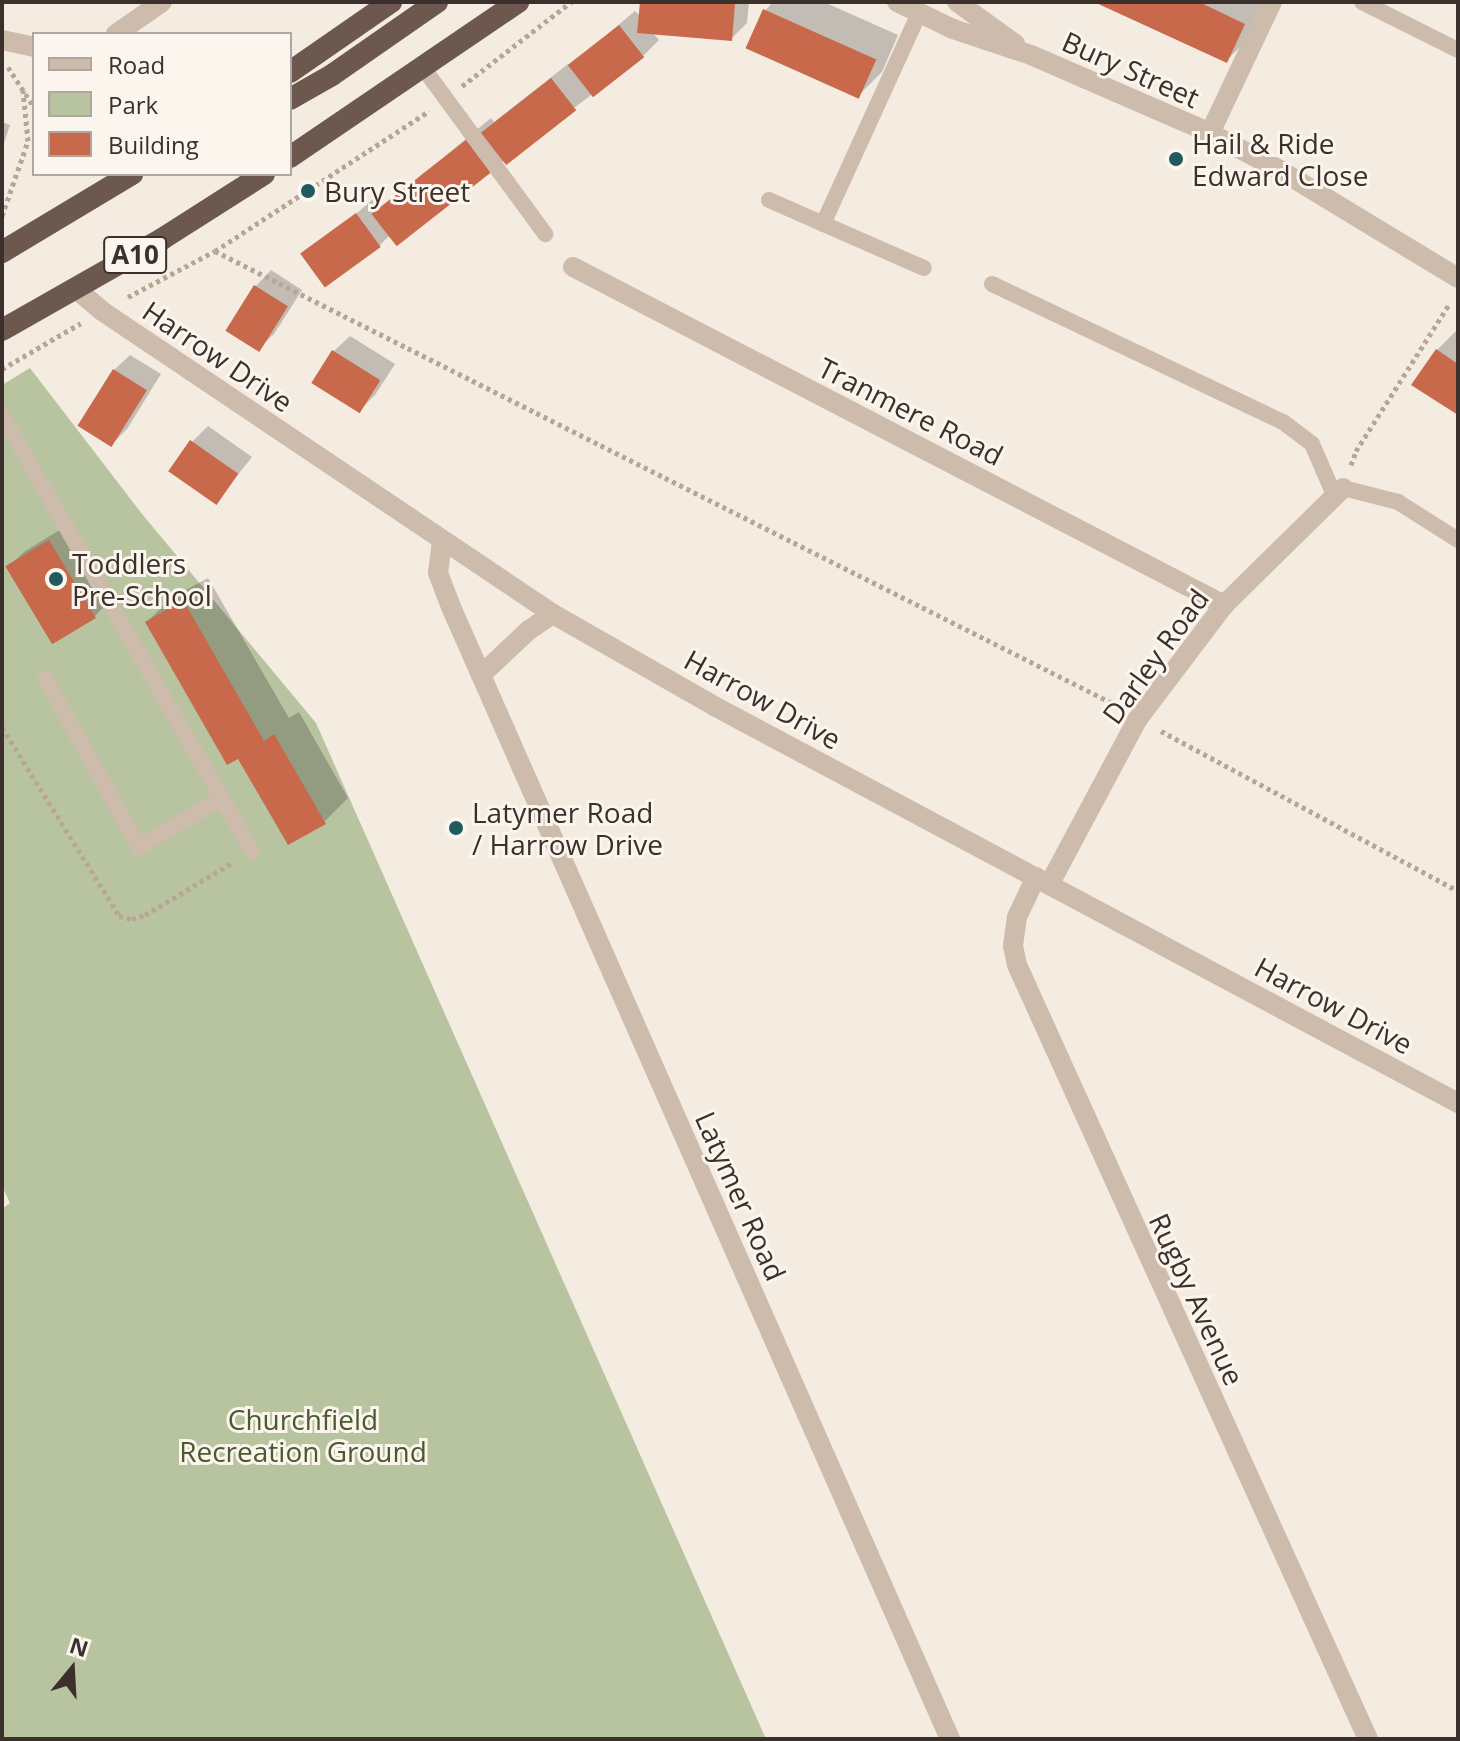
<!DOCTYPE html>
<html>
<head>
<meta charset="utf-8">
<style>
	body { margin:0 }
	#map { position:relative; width:1460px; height:1741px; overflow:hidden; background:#f4ebe1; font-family:"Open Sans",sans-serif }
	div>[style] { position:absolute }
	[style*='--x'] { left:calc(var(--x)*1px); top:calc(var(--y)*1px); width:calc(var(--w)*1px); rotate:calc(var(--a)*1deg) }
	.green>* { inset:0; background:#b8c4a0 }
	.shadow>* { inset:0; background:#0003 }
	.building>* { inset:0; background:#c8694b; transform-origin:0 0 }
	.path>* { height:5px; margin-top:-2.5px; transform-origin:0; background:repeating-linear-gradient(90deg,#b9a596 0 4px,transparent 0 8px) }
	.service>* { height:16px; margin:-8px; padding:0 8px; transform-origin:8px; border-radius:8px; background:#cdbbac }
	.minor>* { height:20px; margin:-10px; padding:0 10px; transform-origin:10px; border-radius:10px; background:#cdbbac }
	.tertiary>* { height:20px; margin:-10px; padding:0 10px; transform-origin:10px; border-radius:10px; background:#cdbbac }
	.trunk>* { height:22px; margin:-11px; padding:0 11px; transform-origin:11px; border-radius:11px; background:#6c584f }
	.dots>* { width:22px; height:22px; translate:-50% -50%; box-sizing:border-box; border:4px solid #fbf5ee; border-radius:50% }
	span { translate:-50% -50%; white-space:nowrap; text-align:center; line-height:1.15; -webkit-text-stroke:6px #fbf5ee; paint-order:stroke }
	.shield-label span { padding:2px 6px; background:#fbf5ee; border:2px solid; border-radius:6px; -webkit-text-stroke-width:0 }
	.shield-label { font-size:26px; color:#3b302b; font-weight:700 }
	.street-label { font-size:28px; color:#3b302b }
	.poi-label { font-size:28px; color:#3b302b }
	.left { translate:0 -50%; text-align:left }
	.park-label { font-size:28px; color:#4a5a2e }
	.frame { position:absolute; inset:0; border:4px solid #3b302b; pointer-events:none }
	.legend { position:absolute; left:32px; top:32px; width:260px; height:144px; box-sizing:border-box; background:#fbf5ee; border:2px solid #aea6a0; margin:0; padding:10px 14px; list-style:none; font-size:24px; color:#3b302b }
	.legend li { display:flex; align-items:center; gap:16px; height:40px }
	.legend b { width:40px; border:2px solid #aea6a0 }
	.north { position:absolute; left:32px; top:1629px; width:80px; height:80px; -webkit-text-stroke:6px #fbf5ee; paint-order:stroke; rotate:18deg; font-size:22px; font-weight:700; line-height:32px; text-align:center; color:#3b302b }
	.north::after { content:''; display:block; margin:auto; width:28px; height:36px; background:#3b302b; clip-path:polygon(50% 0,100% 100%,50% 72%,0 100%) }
</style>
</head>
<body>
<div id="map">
	<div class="green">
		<i style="clip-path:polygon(30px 368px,142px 514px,316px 723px,766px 1739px,2px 1739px,2px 1209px,10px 1203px,2px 1186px,2px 385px)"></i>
	</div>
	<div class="shadow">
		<i style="clip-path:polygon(642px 2px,749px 2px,747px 23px,731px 39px,652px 32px,659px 40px,643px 56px,490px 171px,390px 235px,379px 246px,306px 258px,373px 199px,380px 210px,491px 118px,494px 122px,568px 64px,570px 66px,635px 11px,641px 17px)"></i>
		<i style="clip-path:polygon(773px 2px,824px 2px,898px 35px,882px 72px,858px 96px,765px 11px)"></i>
		<i style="clip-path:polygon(1099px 2px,1267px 2px,1250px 37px,1226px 61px)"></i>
		<i style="clip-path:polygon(2px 122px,10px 125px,2px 149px)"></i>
		<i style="clip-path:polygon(271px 270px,302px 290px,274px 334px,258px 349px,228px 330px,256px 286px)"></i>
		<i style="clip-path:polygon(1458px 329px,1458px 413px,1437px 350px)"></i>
		<i style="clip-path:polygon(350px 336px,395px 364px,375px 395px,359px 411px,334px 351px)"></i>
		<i style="clip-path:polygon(130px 355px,161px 374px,127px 429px,111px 445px,114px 370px)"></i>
		<i style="clip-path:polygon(208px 426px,252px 457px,216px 502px,192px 442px)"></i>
		<i style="clip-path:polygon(66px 526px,111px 600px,95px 616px,54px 641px,8px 567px,24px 552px)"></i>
		<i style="clip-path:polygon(208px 578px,289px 718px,299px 712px,348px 798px,324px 822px,147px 622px,171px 598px)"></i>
	</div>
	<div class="building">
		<i style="clip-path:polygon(640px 2px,735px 3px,732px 41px,637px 33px)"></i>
		<i style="clip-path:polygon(1094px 2px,1199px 2px,1245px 24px,1227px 63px)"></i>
		<i style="left:763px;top:9px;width:124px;height:43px;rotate:24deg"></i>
		<i style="left:619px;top:25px;width:41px;height:65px;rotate:52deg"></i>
		<i style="left:551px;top:78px;width:41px;height:89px;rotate:52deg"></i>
		<i style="left:466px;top:140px;width:41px;height:120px;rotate:52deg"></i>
		<i style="left:356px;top:213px;width:42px;height:69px;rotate:54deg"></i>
		<i style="left:254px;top:285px;width:40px;height:54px;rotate:32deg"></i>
		<i style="clip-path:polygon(1436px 349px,1458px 364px,1458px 415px,1411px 385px)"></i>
		<i style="left:332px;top:350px;width:57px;height:39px;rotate:32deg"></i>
		<i style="left:113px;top:369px;width:40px;height:67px;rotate:32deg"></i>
		<i style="left:190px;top:440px;width:59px;height:38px;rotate:35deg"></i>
		<i style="left:49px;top:540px;width:91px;height:51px;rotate:59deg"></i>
		<i style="clip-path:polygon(183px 600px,264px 741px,274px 734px,326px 824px,288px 845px,238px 759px,227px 765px,145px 622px)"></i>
	</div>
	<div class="path">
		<i style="--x:8;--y:67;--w:48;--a:57"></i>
		<i style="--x:462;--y:86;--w:138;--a:-37.6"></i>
		<i style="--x:2;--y:216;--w:79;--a:-70.9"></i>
		<i style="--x:28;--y:141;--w:51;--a:-95.6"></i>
		<i style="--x:215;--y:251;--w:1011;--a:26.74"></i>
		<i style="--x:128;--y:297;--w:98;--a:-27.9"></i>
		<i style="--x:215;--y:251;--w:256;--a:-33.2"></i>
		<i style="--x:2;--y:369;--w:91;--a:-30.2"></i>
		<i style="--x:1351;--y:465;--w:15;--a:-70"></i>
		<i style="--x:1356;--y:451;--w:175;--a:-57.6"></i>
		<i style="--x:2;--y:727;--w:222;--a:58.2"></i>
		<i style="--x:119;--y:916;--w:13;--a:13"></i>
		<i style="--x:132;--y:919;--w:14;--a:-17"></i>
		<i style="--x:145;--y:915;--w:101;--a:-30.9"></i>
		<i style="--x:1161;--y:731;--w:337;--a:28.3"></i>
	</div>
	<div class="service">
		<i style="--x:1362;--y:2;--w:107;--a:26.6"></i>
		<i style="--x:424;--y:69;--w:205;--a:53.7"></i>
		<i style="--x:769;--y:200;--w:169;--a:23.7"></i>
		<i style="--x:823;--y:224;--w:232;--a:-65.5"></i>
		<i style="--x:992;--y:284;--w:322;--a:25.4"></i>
		<i style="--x:1283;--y:422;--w:36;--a:37"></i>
		<i style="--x:1312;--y:444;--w:58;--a:66.5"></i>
		<i style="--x:2;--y:415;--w:503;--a:60.17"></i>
		<i style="--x:1343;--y:488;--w:57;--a:14.3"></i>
		<i style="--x:1398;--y:502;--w:71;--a:32.3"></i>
		<i style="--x:45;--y:678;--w:193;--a:60.9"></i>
		<i style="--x:139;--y:847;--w:96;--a:-30.6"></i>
	</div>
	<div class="minor">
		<i style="--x:1210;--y:133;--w:145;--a:-64.7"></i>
		<i style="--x:573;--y:267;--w:734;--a:27.44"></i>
		<i style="--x:76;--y:289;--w:34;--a:40"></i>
		<i style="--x:102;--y:311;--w:543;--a:33.89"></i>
		<i style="--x:553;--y:614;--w:188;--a:29.7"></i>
		<i style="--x:716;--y:707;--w:841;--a:28.09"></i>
		<i style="--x:442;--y:541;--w:32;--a:97"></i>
		<i style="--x:438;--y:573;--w:36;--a:69"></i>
		<i style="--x:451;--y:607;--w:1237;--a:66.21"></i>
		<i style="--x:481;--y:675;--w:66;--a:-43.2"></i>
		<i style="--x:529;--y:630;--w:29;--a:-34"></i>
		<i style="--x:1036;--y:877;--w:44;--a:115.4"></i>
		<i style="--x:1017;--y:917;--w:29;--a:98"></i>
		<i style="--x:1013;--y:946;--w:19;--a:78"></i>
		<i style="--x:1017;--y:965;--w:850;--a:65.61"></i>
		<i style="--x:1049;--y:885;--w:187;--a:-61.9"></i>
		<i style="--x:1137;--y:720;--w:144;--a:-52.9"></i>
		<i style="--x:1224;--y:605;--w:167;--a:-44.5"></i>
	</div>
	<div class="tertiary">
		<i style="--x:897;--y:2;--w:62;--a:25.7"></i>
		<i style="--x:953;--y:29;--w:82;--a:18.4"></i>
		<i style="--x:1031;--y:55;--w:195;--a:23.5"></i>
		<i style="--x:1210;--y:133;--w:77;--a:27.9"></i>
		<i style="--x:1278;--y:169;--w:210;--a:31.2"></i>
		<i style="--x:957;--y:2;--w:72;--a:35.9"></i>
		<i style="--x:116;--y:34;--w:56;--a:-34.8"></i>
		<i style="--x:2;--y:40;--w:33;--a:12"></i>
	</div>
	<div class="trunk">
		<i style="--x:290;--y:72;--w:123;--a:-34.7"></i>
		<i style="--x:290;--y:99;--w:48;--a:-29.7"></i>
		<i style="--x:332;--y:75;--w:128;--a:-34.8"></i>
		<i style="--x:290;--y:157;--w:276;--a:-34.2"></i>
		<i style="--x:2;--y:252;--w:152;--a:-31"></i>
		<i style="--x:2;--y:330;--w:184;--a:-29.6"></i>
		<i style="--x:162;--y:239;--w:121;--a:-32.5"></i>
	</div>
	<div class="dots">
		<i style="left:1176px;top:159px;background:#1f5a5e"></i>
		<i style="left:308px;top:191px;background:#1f5a5e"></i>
		<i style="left:56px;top:579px;background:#1f5a5e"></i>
		<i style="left:456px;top:828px;background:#1f5a5e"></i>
	</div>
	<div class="shield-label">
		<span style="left:135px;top:255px">A10</span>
	</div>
	<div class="street-label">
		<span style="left:1131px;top:69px;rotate:24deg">Bury Street</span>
		<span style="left:218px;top:356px;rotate:34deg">Harrow Drive</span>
		<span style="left:911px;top:411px;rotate:27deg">Tranmere Road</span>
		<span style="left:1155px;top:656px;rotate:-54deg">Darley Road</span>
		<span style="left:763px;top:699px;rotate:29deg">Harrow Drive</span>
		<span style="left:1334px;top:1005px;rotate:28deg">Harrow Drive</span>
		<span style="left:741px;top:1196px;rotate:66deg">Latymer Road</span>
		<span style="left:1197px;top:1299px;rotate:65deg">Rugby Avenue</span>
	</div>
	<div class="poi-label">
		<span class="left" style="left:1192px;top:159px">Hail &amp; Ride<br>Edward Close</span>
		<span class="left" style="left:324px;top:191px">Bury Street</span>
		<span class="left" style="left:72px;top:579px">Toddlers<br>Pre-School</span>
		<span class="left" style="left:472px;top:828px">Latymer Road<br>/ Harrow Drive</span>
	</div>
	<div class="park-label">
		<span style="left:303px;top:1435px">Churchfield<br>Recreation Ground</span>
	</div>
	<div class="frame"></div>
	<ul class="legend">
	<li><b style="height:10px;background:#cdbbac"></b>Road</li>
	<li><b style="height:22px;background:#b8c4a0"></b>Park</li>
	<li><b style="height:22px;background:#c8694b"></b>Building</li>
	</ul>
	<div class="north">N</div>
</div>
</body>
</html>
